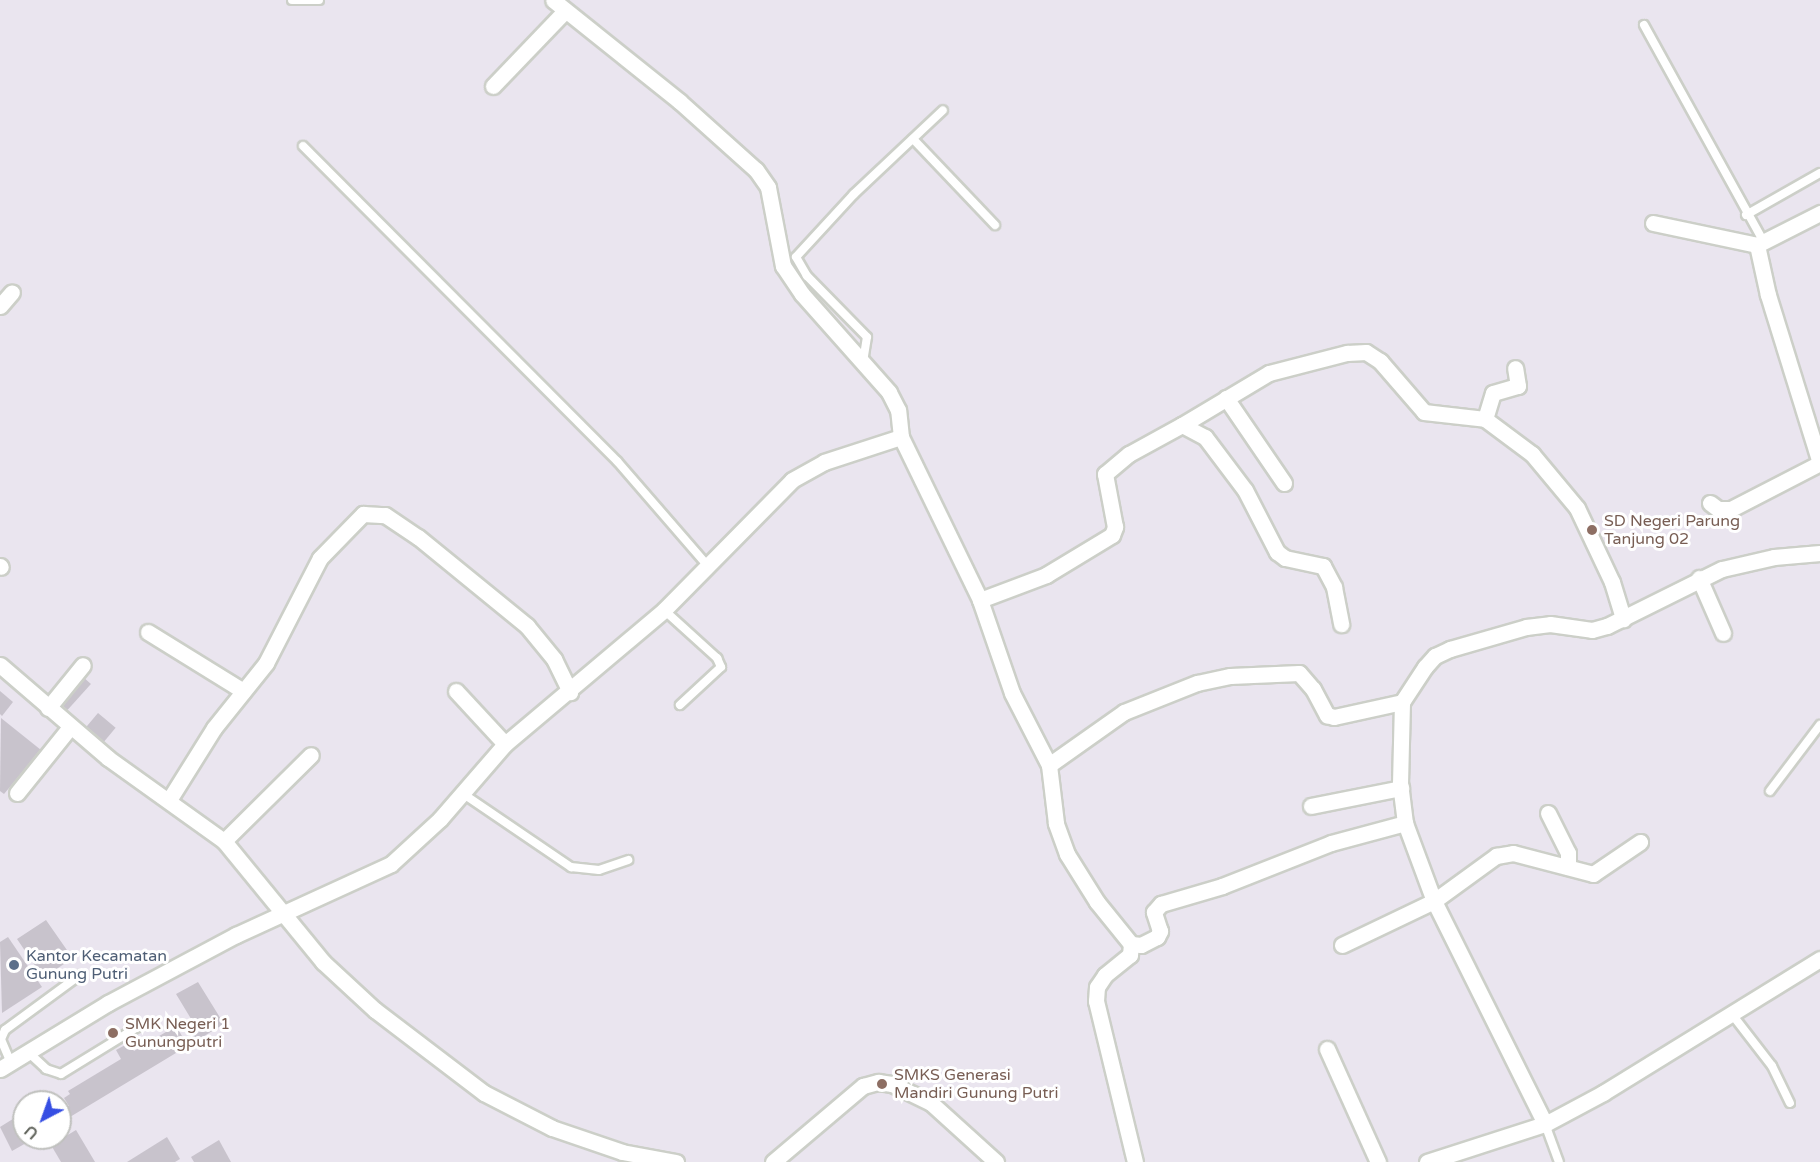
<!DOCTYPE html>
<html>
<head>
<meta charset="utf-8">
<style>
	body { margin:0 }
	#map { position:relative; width:1820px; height:1162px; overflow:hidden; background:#eae5ef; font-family:"Varela Round",sans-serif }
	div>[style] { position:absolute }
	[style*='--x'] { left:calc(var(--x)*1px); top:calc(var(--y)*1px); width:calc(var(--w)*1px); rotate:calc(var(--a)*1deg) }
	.building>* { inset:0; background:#c8c3cc; transform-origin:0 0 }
	.roads { filter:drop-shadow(2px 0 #cccfc8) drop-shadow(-2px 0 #cccfc8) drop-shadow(0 2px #cccfc8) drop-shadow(0 -2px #cccfc8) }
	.service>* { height:8px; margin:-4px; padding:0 4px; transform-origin:4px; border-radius:4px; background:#fff }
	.minor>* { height:15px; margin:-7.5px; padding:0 7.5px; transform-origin:7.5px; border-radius:7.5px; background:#fff }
	.dots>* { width:16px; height:16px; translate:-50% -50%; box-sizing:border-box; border:3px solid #fff; border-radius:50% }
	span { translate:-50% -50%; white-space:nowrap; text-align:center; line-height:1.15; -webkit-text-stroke:6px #fff; paint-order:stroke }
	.education-label { font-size:16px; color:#785e54 }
	.left { translate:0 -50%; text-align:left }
	.service-label { font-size:16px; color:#4e5e75 }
	.north { position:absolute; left:12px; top:1090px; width:60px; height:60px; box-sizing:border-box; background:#fff; border:2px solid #c0c1be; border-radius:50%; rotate:221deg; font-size:16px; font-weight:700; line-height:24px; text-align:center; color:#62655d }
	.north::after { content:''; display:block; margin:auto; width:21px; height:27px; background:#364ee3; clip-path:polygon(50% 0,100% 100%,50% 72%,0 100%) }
</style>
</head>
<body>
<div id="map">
	<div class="building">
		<i style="left:82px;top:676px;width:12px;height:35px;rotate:42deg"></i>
		<i style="clip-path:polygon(0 691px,13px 702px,2px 716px,0 714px)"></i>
		<i style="left:98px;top:713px;width:23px;height:23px;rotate:40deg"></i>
		<i style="clip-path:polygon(1px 718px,41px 750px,4px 794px,0 791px)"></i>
		<i style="clip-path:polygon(46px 920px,69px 953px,61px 959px,64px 964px,52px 972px,48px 968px,40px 973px,17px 939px)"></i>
		<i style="clip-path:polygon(8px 937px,42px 987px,2px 1013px,0 942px)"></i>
		<i style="clip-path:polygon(198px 982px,224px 1024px,60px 1123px,60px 1109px,69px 1106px,64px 1098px,70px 1094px,68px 1091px,121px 1059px,116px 1050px,129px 1043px,134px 1051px,176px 1026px,185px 1041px,199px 1032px,176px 994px)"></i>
		<i style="clip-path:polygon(24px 1112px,24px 1138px,35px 1138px,12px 1151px,0 1127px)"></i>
		<i style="clip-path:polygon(76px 1130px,95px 1162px,61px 1162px,51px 1145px)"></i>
		<i style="clip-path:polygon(167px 1137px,180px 1159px,175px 1162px,127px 1162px)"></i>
		<i style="clip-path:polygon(219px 1140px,231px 1162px,194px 1162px,191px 1157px)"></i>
	</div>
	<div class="roads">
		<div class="service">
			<i style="--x:292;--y:0;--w:27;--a:0"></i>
			<i style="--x:1644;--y:25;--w:248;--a:61.1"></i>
			<i style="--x:913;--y:139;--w:119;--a:46.4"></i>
			<i style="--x:303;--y:146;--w:445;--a:45.1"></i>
			<i style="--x:617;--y:461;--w:139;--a:49.1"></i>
			<i style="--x:1746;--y:215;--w:85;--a:-29.6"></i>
			<i style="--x:863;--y:362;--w:25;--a:-81"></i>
			<i style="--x:867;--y:337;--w:86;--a:-134.5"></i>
			<i style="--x:807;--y:276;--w:22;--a:-120"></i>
			<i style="--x:796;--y:257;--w:86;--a:-47.4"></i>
			<i style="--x:854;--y:194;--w:122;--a:-43.3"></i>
			<i style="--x:664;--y:610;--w:72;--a:42.2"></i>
			<i style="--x:717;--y:658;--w:10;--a:66"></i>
			<i style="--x:721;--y:667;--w:56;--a:137.2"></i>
			<i style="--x:1770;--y:791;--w:83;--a:-52.9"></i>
			<i style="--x:462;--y:793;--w:132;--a:34.2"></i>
			<i style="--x:571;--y:867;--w:28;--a:6"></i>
			<i style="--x:599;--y:870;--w:31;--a:-19"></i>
			<i style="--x:1731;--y:1013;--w:67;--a:52.3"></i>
			<i style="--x:1772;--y:1066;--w:41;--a:64.1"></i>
			<i style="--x:28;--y:1052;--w:25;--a:43"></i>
			<i style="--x:46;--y:1069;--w:16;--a:18"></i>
			<i style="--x:61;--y:1074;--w:92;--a:-31.6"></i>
			<i style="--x:11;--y:1063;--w:26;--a:-113"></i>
			<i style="--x:1;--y:1039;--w:10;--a:-66"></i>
			<i style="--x:5;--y:1030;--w:93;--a:-36.3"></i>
			<i style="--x:1545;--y:1124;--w:40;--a:69.8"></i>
		</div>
		<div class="minor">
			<i style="--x:493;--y:86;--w:104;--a:-46.2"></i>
			<i style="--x:1653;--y:223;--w:106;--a:11.9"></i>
			<i style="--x:1757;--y:245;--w:71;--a:-26.9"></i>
			<i style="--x:1757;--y:245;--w:51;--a:77.6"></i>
			<i style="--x:1768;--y:295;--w:176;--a:72.8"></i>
			<i style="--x:0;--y:306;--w:18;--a:-49"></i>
			<i style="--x:1226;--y:398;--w:103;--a:55.7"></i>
			<i style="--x:1485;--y:419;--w:27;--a:-73"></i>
			<i style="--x:1493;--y:393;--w:26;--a:-16"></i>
			<i style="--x:1518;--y:386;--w:18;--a:-99"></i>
			<i style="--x:1182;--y:425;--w:101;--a:-30.9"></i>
			<i style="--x:1269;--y:373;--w:81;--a:-14.4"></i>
			<i style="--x:1347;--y:353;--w:19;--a:-3"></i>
			<i style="--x:1366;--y:352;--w:17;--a:33"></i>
			<i style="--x:1380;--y:361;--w:67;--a:49.2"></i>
			<i style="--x:1424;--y:412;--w:61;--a:6.5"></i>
			<i style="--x:1485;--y:419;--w:59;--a:36.7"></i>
			<i style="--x:1532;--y:454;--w:70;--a:50.2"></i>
			<i style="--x:1577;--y:508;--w:82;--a:64.7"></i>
			<i style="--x:1612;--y:582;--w:39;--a:73"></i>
			<i style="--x:901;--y:437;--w:181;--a:64.1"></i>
			<i style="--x:980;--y:600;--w:98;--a:71"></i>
			<i style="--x:1012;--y:693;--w:81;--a:62.8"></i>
			<i style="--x:1710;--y:503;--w:10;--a:37"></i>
			<i style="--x:1718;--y:509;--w:13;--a:0"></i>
			<i style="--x:1731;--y:509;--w:100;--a:-27.3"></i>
			<i style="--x:0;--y:566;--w:1;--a:45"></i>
			<i style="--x:1699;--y:578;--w:60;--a:66.4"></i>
			<i style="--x:980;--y:600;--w:71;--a:-20.7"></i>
			<i style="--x:1046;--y:575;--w:77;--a:-31.2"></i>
			<i style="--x:1112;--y:535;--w:9;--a:-69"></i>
			<i style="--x:1115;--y:527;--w:54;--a:-100.7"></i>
			<i style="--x:1105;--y:474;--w:31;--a:-40"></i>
			<i style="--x:1129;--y:454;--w:60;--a:-28.7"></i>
			<i style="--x:1182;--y:425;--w:26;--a:28"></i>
			<i style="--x:1205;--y:437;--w:66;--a:53"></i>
			<i style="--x:1245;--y:490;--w:70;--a:62.7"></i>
			<i style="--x:1277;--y:552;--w:10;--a:37"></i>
			<i style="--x:1285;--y:558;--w:39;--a:12"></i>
			<i style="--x:1323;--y:566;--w:24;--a:62"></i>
			<i style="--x:1334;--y:587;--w:38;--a:79"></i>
			<i style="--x:148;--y:632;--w:112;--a:31.8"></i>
			<i style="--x:0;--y:665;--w:143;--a:40.7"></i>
			<i style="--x:108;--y:758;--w:143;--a:35.6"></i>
			<i style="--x:224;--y:841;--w:156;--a:50.7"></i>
			<i style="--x:323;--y:962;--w:71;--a:42.7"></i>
			<i style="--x:375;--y:1010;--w:137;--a:37.3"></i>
			<i style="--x:484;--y:1093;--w:76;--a:27.2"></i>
			<i style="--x:552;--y:1128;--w:74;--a:18.9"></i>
			<i style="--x:622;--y:1152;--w:55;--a:10.5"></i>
			<i style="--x:456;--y:691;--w:72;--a:47.2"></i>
			<i style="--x:1402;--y:702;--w:81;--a:91.4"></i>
			<i style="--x:1400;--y:783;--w:40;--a:82.9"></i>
			<i style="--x:1405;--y:823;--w:83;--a:69.6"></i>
			<i style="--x:1434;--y:901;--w:249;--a:63.5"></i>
			<i style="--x:48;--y:708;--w:55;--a:-50.9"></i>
			<i style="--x:17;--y:793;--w:85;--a:-51.2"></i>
			<i style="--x:169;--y:800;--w:85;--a:-58"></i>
			<i style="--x:214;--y:728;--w:83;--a:-51.3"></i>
			<i style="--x:266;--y:663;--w:118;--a:-62.8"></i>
			<i style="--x:320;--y:558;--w:62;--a:-45.7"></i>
			<i style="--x:363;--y:514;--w:22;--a:3"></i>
			<i style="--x:385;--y:515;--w:40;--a:34"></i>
			<i style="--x:418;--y:537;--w:141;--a:39.2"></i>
			<i style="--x:527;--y:626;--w:43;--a:50.7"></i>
			<i style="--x:554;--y:659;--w:37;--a:64"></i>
			<i style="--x:1311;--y:806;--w:92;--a:-11.3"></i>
			<i style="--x:1548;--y:813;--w:45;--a:63.4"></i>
			<i style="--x:1568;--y:853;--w:14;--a:90"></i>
			<i style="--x:224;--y:841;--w:122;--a:-44.7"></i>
			<i style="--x:1131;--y:944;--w:10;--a:6"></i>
			<i style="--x:1141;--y:945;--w:18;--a:-27"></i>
			<i style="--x:1157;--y:937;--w:7;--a:-63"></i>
			<i style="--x:1160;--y:931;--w:20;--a:-108"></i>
			<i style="--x:1154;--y:912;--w:11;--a:-49"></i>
			<i style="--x:1161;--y:904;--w:64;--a:-16.4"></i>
			<i style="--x:1222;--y:886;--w:117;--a:-21.5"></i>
			<i style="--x:1331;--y:843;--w:77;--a:-15.1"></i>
			<i style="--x:1342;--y:945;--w:102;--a:-25.6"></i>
			<i style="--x:1434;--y:901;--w:77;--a:-36"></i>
			<i style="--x:1496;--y:856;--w:17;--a:-10"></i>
			<i style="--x:1513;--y:853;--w:83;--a:14.7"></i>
			<i style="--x:1593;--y:874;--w:57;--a:-34.2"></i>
			<i style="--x:1327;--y:1049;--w:124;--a:65.7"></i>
			<i style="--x:0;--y:1069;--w:127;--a:-31.4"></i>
			<i style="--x:108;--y:1003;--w:145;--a:-28"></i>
			<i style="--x:236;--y:935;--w:170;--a:-24.6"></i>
			<i style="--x:391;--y:864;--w:67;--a:-42.6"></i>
			<i style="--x:440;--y:819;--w:99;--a:-49.1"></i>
			<i style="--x:505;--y:744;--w:208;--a:-40.1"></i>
			<i style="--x:664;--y:610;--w:182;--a:-45.4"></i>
			<i style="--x:792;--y:480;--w:37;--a:-29"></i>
			<i style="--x:824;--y:462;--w:81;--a:-18"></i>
			<i style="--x:901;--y:437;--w:27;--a:-96"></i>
			<i style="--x:898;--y:410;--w:20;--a:-117"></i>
			<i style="--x:889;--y:392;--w:131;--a:-131.6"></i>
			<i style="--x:802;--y:294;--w:34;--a:-124"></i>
			<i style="--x:783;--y:266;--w:80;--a:-100.8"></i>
			<i style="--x:768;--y:187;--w:21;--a:-125"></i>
			<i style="--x:756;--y:170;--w:103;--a:-138.1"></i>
			<i style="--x:679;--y:101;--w:161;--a:-141.3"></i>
			<i style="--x:773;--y:1162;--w:118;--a:-40.2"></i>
			<i style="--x:863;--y:1086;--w:16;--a:-15"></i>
			<i style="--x:878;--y:1082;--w:14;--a:8"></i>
			<i style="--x:892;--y:1084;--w:43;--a:26"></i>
			<i style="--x:931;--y:1103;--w:88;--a:42.2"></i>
			<i style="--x:1135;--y:1162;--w:166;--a:-103.6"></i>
			<i style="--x:1096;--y:1001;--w:14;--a:-86"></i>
			<i style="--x:1097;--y:987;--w:14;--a:-56"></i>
			<i style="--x:1105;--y:975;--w:32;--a:-39"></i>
			<i style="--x:1130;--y:955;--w:11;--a:-85"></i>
			<i style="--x:1131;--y:944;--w:54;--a:-129"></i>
			<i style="--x:1097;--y:902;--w:57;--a:-122"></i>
			<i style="--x:1067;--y:854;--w:33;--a:-110"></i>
			<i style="--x:1056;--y:823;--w:58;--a:-96.9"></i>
			<i style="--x:1049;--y:765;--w:92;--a:-35.2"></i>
			<i style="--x:1124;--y:712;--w:79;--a:-21.7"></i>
			<i style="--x:1197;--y:683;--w:34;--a:-12"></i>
			<i style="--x:1230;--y:676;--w:69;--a:-2.5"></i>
			<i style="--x:1299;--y:673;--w:21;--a:49"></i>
			<i style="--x:1313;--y:689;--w:30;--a:62"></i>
			<i style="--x:1327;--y:715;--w:7;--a:16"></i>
			<i style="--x:1334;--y:717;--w:70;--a:-12.4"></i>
			<i style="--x:1402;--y:702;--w:42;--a:-56.7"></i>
			<i style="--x:1425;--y:667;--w:15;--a:-48"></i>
			<i style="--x:1435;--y:656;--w:17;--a:-25"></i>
			<i style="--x:1450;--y:649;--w:79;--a:-16.1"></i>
			<i style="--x:1526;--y:627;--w:24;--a:-7"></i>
			<i style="--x:1550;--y:624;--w:42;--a:8.1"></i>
			<i style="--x:1592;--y:630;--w:16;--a:-15"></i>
			<i style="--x:1607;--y:626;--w:128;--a:-26.4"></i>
			<i style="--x:1722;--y:569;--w:53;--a:-13"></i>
			<i style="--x:1774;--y:557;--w:46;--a:-5"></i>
			<i style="--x:1427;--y:1162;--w:124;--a:-17.9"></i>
			<i style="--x:1545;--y:1124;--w:66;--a:-28.1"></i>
			<i style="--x:1603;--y:1093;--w:255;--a:-31.7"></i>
		</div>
	</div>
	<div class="dots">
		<i style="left:1592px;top:530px;background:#8d6e63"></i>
		<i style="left:14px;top:965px;background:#5c6f8a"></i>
		<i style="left:113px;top:1033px;background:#8d6e63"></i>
		<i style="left:882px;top:1084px;background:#8d6e63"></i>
	</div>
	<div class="education-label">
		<span class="left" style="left:1604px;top:530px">SD Negeri Parung<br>Tanjung 02</span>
		<span class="left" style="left:125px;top:1033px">SMK Negeri 1<br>Gunungputri</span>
		<span class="left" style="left:894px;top:1084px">SMKS Generasi<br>Mandiri Gunung Putri</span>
	</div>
	<div class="service-label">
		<span class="left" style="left:26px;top:965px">Kantor Kecamatan<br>Gunung Putri</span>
	</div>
	<div class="north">U</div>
</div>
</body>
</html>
